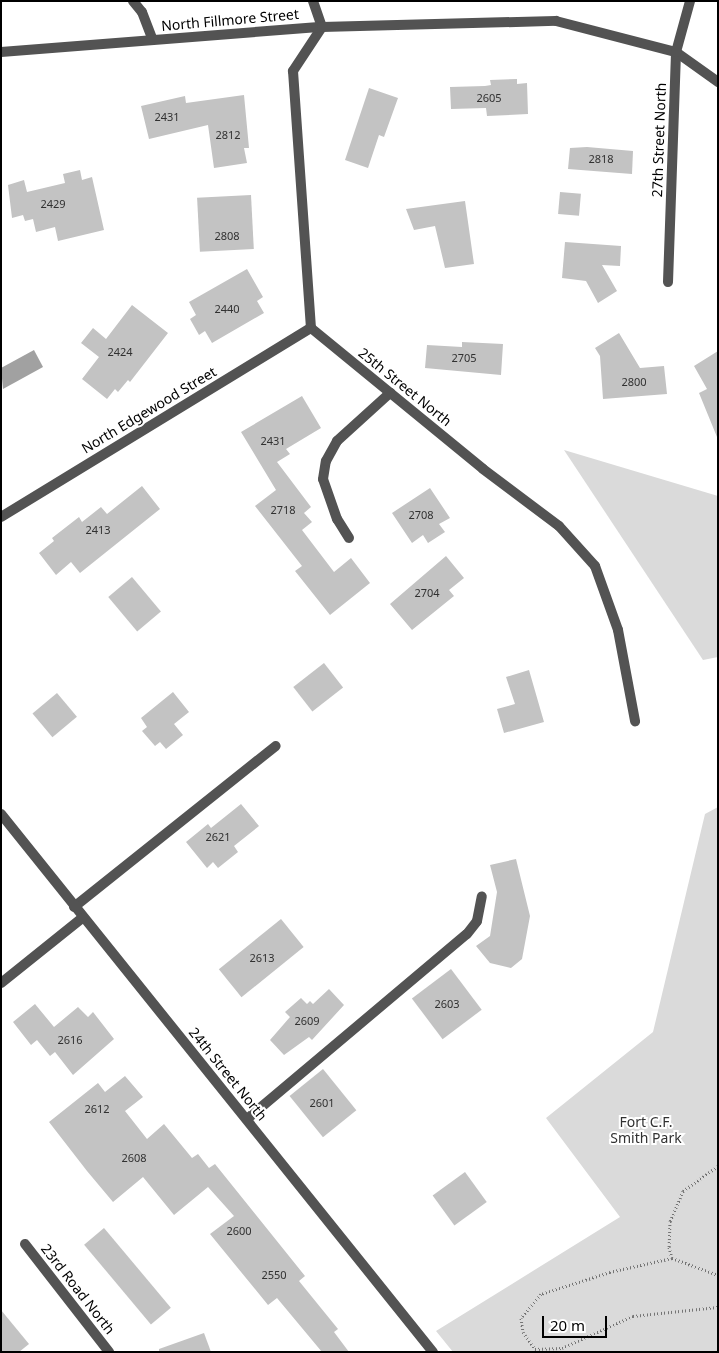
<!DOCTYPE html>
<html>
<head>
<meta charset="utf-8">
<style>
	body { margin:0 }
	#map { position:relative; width:719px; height:1353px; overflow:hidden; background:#fff; font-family:"Noto Sans",sans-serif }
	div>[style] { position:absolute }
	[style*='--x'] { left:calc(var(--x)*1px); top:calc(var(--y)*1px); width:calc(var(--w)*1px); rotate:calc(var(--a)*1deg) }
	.green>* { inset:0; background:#dadada }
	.water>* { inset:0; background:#a1a1a1 }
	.building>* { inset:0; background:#c3c3c3; transform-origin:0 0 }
	.path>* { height:3px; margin-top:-1.5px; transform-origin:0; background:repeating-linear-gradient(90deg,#757575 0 1px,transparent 0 3.5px) }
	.service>* { height:10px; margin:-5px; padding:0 5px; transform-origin:5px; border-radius:5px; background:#535353 }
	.minor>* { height:10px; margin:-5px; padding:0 5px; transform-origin:5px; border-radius:5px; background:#535353 }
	span { translate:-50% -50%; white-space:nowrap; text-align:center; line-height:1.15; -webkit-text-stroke:4px #fff; paint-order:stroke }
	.number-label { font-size:11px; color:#313131 }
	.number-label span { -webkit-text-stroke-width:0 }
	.street-label { font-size:14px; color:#000 }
	.park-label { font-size:14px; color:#313131 }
	.frame { position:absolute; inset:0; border:2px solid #000; pointer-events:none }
	.scale { position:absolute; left:542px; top:1316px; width:65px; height:22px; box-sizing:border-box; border:2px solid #000; border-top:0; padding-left:6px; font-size:15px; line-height:18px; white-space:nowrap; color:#000; -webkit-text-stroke:4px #fff; paint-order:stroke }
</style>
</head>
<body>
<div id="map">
	<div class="green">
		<i style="clip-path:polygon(564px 450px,718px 496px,718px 657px,703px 660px)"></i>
		<i style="clip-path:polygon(718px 807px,718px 1352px,453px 1352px,436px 1331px,620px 1217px,546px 1118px,653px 1032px,705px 814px)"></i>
	</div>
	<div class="water">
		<i style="clip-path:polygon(34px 350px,43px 367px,3px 389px,1px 368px)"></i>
	</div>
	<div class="building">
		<i style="clip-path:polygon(517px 79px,517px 84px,527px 83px,528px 114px,487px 116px,486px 108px,451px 109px,450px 87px,485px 86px,491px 85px,490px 80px)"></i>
		<i style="clip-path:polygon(369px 88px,398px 98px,384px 137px,379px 135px,368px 168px,345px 160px)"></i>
		<i style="clip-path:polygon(244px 95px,249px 148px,244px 148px,247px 163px,214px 168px,208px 125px,149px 139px,141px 106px,185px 96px,186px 103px)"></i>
		<i style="clip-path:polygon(587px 147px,633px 151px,632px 174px,568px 169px,570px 148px)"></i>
		<i style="clip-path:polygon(80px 170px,82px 180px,92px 177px,104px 230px,58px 241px,55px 227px,36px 232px,33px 219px,25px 221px,23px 215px,12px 218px,8px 185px,24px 180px,27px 192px,65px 183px,63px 174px)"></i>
		<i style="left:560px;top:192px;width:21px;height:22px;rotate:5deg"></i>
		<i style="left:251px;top:195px;width:54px;height:54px;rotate:87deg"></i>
		<i style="clip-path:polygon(465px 201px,474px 264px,445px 268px,435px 226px,414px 230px,406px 209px)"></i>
		<i style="clip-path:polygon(565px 242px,621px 246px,620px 266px,602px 265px,617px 291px,598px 303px,586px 281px,562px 278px)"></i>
		<i style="clip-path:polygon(247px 269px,263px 297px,257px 301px,264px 313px,212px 343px,205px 331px,199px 335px,190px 319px,196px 315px,189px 302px)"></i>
		<i style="clip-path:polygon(132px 305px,168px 333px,130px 382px,128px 380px,118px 392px,115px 389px,107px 399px,82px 379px,99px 357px,81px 343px,93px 328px,106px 339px)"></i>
		<i style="clip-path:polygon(619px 333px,640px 368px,664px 366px,667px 394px,603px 399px,600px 356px,595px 348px)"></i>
		<i style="clip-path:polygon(462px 342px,503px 344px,501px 375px,425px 368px,427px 345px,462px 347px)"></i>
		<i style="clip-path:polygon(718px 351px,718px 437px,717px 437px,699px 393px,707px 389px,694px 366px)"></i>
		<i style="clip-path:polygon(302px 396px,321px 428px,286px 449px,290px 454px,277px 462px,311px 507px,304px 513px,312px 522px,302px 530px,334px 572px,351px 558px,370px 583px,330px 615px,295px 571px,302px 566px,255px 506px,276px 490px,241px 432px)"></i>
		<i style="clip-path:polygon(142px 486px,160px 509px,80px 573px,71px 562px,56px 575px,39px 553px,54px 541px,52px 538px,79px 517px,82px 522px,101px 507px,107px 514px)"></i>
		<i style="clip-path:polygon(430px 488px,450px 518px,439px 524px,445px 532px,428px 543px,423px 535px,412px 543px,392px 513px)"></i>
		<i style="clip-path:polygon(446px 556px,464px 578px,449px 590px,454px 596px,412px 630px,390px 604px)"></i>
		<i style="left:132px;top:577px;width:45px;height:31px;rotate:50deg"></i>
		<i style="left:324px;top:663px;width:31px;height:39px;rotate:52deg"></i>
		<i style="clip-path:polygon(529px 670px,544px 722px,504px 733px,497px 709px,515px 704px,506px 677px)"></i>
		<i style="clip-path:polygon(173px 692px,189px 712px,174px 724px,183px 735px,166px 749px,160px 742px,155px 746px,142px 731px,147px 727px,141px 718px)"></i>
		<i style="left:57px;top:693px;width:31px;height:32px;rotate:50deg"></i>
		<i style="clip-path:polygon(241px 804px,259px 826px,234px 846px,238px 852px,218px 868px,213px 862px,207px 868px,186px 842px,208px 824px,211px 828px)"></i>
		<i style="clip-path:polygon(516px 859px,530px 916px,522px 959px,511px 968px,490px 963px,476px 946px,490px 936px,497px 892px,490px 865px)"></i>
		<i style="left:281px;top:919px;width:36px;height:80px;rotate:51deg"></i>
		<i style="left:451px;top:969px;width:51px;height:49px;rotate:53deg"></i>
		<i style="clip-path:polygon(329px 989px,344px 1005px,312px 1040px,309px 1037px,284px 1055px,270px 1040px,290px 1017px,285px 1012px,301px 998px,307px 1004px,310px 1001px,313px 1004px)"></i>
		<i style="clip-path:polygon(35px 1004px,54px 1027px,78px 1007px,88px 1017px,93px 1012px,114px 1039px,73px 1075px,55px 1052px,50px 1056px,37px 1040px,31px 1045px,13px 1022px)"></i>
		<i style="left:323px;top:1069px;width:53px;height:43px;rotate:51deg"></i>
		<i style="clip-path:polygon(125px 1076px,143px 1097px,125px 1111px,147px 1139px,164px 1124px,192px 1158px,198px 1154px,209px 1168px,215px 1164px,305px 1276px,299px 1281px,338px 1329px,334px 1332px,349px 1352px,322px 1352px,277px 1298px,268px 1305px,210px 1234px,234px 1216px,208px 1187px,174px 1215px,143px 1177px,113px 1202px,87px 1171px,49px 1122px,98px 1083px,105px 1092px)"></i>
		<i style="left:465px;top:1172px;width:37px;height:40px;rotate:54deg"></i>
		<i style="left:104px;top:1228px;width:104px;height:26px;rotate:50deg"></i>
		<i style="clip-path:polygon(1px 1310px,29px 1344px,19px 1352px,1px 1352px)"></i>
		<i style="clip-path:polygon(204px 1333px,211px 1352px,159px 1352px,159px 1349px)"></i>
	</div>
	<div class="path">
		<i style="--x:718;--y:1166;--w:43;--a:144.5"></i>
		<i style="--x:683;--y:1191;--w:33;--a:113"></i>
		<i style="--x:670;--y:1221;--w:26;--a:92"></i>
		<i style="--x:669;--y:1247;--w:11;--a:75"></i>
		<i style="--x:672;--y:1258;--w:49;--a:20.3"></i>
		<i style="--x:672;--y:1258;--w:64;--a:167.3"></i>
		<i style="--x:610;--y:1272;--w:72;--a:162.3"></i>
		<i style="--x:541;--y:1294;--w:31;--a:130"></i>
		<i style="--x:521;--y:1318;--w:14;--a:82"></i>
		<i style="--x:523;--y:1332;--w:21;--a:55"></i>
		<i style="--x:535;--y:1349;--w:27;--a:-2"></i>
		<i style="--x:562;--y:1348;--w:78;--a:-24.3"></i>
		<i style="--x:633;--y:1316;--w:85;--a:-6"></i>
	</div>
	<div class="service">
		<i style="--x:133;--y:1;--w:14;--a:51"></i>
		<i style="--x:142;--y:12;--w:30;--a:69"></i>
		<i style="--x:349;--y:538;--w:22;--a:-122"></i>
		<i style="--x:337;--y:519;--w:42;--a:-109.3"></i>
		<i style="--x:323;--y:479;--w:18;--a:-81"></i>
		<i style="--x:326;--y:461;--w:23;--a:-61"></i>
		<i style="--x:337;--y:441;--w:72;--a:-42.2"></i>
		<i style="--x:74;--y:907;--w:258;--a:-38.6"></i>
		<i style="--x:247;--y:1119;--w:287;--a:-40.1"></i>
		<i style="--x:467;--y:934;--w:16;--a:-52"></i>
		<i style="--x:477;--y:921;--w:25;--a:-79"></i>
	</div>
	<div class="minor">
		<i style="--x:313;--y:1;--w:28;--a:71"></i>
		<i style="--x:322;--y:27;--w:53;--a:123.4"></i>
		<i style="--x:293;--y:71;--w:258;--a:86"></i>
		<i style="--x:311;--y:328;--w:222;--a:39.3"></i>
		<i style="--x:483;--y:469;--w:95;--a:36.9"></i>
		<i style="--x:559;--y:526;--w:54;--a:48"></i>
		<i style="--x:595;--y:566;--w:68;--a:70.2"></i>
		<i style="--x:618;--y:630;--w:93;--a:79.4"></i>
		<i style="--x:1;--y:52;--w:322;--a:-4.5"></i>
		<i style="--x:322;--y:27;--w:234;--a:-1.5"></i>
		<i style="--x:556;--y:21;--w:124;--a:14.5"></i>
		<i style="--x:676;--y:52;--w:52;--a:35.5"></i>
		<i style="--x:668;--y:282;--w:230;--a:-88"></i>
		<i style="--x:676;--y:52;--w:53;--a:-74.6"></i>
		<i style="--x:1;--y:517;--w:363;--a:-31.4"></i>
		<i style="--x:1;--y:814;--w:690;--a:51.24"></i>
		<i style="--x:1;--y:983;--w:104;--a:-38.7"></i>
		<i style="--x:25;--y:1244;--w:137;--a:52.1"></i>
	</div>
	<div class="number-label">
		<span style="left:489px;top:98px">2605</span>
		<span style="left:167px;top:117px">2431</span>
		<span style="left:228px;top:135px">2812</span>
		<span style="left:601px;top:159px">2818</span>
		<span style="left:53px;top:204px">2429</span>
		<span style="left:227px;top:236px">2808</span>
		<span style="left:227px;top:309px">2440</span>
		<span style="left:120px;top:352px">2424</span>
		<span style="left:464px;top:358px">2705</span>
		<span style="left:634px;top:382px">2800</span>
		<span style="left:273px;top:441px">2431</span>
		<span style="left:283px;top:510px">2718</span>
		<span style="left:421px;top:515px">2708</span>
		<span style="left:98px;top:530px">2413</span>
		<span style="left:427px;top:593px">2704</span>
		<span style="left:218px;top:837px">2621</span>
		<span style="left:262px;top:958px">2613</span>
		<span style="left:447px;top:1004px">2603</span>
		<span style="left:307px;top:1021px">2609</span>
		<span style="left:70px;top:1040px">2616</span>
		<span style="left:322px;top:1103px">2601</span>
		<span style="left:97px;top:1109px">2612</span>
		<span style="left:134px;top:1158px">2608</span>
		<span style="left:239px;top:1231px">2600</span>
		<span style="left:274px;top:1275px">2550</span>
	</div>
	<div class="street-label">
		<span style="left:230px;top:20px;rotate:-5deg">North Fillmore Street</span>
		<span style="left:659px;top:140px;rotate:-88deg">27th Street North</span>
		<span style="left:405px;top:387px;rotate:39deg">25th Street North</span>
		<span style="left:149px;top:410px;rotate:-31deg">North Edgewood Street</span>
		<span style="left:228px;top:1074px;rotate:51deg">24th Street North</span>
		<span style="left:78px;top:1289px;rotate:52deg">23rd Road North</span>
	</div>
	<div class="park-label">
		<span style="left:646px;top:1130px">Fort C.F.<br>Smith Park</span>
	</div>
	<div class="frame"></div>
	<div class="scale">20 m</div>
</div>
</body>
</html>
